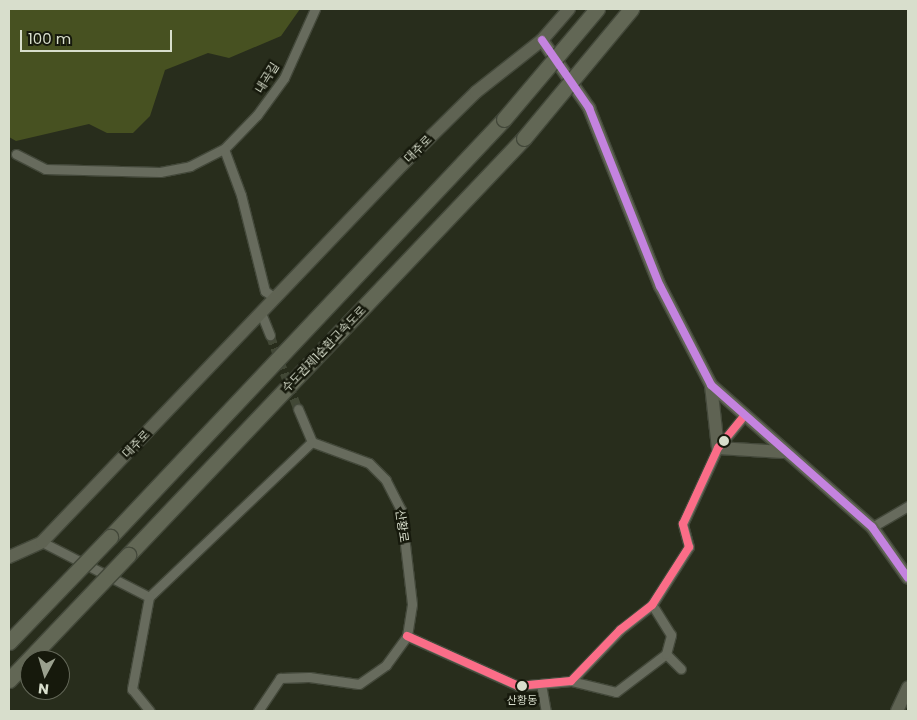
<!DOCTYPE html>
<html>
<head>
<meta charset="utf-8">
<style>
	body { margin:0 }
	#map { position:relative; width:917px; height:720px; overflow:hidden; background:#282d1c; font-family:Poppins,"Noto Sans KR",sans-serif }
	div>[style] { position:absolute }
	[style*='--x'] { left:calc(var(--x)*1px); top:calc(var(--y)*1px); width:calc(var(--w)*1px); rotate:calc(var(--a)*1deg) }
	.green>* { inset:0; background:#475121 }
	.street-tunnel>* { height:9px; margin-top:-4.5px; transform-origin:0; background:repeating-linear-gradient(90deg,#424836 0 9px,transparent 0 13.5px) }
	.roads { filter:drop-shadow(1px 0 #43483a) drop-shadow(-1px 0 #43483a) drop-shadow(0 1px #43483a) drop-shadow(0 -1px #43483a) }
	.street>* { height:9px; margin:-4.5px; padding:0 4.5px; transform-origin:4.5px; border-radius:4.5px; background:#676b5d }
	.secondary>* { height:12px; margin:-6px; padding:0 6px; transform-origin:6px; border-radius:6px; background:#5f6353 }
	.highway>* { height:15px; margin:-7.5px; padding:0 7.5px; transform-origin:7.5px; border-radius:7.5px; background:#626755 }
	.bridges { filter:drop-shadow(1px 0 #43483a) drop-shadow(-1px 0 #43483a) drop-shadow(0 1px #43483a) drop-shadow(0 -1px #43483a) }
	.highway-bridge>* { height:15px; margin:-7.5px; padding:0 7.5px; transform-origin:7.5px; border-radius:7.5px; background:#626755 }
	.bus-1>* { height:8px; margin:-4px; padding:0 4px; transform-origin:4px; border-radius:4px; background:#fb6d88 }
	.bus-2>* { height:8px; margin:-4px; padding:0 4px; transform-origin:4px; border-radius:4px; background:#c483df }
	.dots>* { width:14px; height:14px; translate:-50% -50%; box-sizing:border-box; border:2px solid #16190c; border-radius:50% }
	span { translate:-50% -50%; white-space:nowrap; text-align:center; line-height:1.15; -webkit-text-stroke:5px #16190c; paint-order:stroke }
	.bus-label { font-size:11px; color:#d8decc }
	.street-label { font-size:12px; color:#d8decc }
	.frame { position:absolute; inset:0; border:10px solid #d8decc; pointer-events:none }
	.north { position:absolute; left:20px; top:650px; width:50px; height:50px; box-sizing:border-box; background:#16190c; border:1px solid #646859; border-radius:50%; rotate:186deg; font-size:14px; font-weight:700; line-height:20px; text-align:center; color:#d8decc }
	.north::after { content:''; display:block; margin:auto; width:18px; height:22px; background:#9aa08e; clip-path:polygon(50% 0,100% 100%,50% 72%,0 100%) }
	.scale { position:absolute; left:20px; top:30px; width:152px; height:22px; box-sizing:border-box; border:2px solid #d8decc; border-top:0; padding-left:6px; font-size:15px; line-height:18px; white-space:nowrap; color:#d8decc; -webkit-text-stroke:4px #16190c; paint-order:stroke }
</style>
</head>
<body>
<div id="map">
	<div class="green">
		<i style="clip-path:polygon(9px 9px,300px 9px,281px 36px,229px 58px,208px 53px,165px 70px,150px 116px,133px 133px,107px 133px,89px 124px,16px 141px,9px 137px)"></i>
	</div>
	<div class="street-tunnel">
		<i style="--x:270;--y:335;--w:79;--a:69.3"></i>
	</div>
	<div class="roads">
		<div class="street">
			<i style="--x:224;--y:149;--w:47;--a:-45.9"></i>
			<i style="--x:257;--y:115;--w:46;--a:-53.9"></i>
			<i style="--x:284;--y:78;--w:76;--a:-65.8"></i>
			<i style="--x:16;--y:154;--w:33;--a:27"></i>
			<i style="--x:45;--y:169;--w:115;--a:1.5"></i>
			<i style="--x:160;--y:172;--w:31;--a:-11"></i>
			<i style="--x:190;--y:166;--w:38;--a:-27"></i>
			<i style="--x:224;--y:149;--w:49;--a:69.7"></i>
			<i style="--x:241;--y:195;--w:99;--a:76"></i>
			<i style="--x:265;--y:291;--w:12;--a:35"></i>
			<i style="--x:261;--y:313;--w:24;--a:68"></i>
			<i style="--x:298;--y:409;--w:36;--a:67"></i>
			<i style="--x:872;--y:527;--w:42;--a:-30.3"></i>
			<i style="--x:42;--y:542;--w:120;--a:27.2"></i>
			<i style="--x:149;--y:597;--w:225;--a:-43.6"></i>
			<i style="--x:149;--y:597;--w:94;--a:100.5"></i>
			<i style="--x:132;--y:689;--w:28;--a:51"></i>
			<i style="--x:407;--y:636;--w:122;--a:24.2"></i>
			<i style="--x:518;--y:686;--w:53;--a:-5.4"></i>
			<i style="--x:571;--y:681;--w:71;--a:-46.1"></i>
			<i style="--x:620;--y:630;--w:41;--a:-38"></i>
			<i style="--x:652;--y:605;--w:69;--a:-57.5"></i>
			<i style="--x:689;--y:547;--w:24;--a:-105"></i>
			<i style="--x:683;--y:524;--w:84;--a:-65.3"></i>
			<i style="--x:718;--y:448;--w:41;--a:-50.9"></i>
			<i style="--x:666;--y:654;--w:21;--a:45"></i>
			<i style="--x:571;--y:681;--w:46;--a:13.7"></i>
			<i style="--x:616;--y:692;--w:63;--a:-37.2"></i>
			<i style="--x:666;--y:654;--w:20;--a:-75"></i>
			<i style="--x:671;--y:635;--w:36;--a:-122"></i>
			<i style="--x:541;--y:684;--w:27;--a:80"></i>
			<i style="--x:258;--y:711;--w:40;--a:-56"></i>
			<i style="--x:280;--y:678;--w:29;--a:-2"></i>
			<i style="--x:309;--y:677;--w:50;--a:8"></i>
			<i style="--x:359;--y:684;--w:33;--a:-35"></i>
			<i style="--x:386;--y:665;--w:36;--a:-54"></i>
			<i style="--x:407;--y:636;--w:32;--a:-81"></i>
			<i style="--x:412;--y:604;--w:95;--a:-96.7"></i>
			<i style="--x:401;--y:510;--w:34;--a:-117"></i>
			<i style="--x:386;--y:480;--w:24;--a:-135"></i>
			<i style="--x:369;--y:463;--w:61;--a:-159.8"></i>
		</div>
		<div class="secondary">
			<i style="--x:542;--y:40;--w:83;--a:55.3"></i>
			<i style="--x:589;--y:108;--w:192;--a:68.3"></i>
			<i style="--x:660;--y:286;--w:111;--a:62.7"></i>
			<i style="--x:711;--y:385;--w:215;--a:41.4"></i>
			<i style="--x:872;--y:527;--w:62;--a:54.8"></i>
			<i style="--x:711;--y:385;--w:63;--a:83.7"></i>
			<i style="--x:718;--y:448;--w:65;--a:3.5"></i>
			<i style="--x:9;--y:557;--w:36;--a:-24"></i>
			<i style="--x:42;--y:542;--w:521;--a:-46.32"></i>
			<i style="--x:402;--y:165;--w:104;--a:-44.6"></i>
			<i style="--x:476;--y:92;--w:84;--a:-38.2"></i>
			<i style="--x:542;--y:40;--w:41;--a:-48.9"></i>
			<i style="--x:897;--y:711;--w:26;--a:-65"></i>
		</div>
		<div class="highway">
			<i style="--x:110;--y:537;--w:574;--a:-46.69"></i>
			<i style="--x:128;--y:555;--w:575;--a:-46.48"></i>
		</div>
	</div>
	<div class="bridges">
		<div class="highway-bridge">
			<i style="--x:504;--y:119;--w:144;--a:-49.8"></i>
			<i style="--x:524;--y:138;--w:168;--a:-50.3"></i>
			<i style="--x:9;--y:642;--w:146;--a:-46.1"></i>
			<i style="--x:9;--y:680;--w:173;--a:-46.4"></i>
		</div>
	</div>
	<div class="bus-1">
		<i style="--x:407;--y:636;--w:122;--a:24.2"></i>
		<i style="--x:518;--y:686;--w:53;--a:-5.4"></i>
		<i style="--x:571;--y:681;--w:71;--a:-46.1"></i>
		<i style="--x:620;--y:630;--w:41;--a:-38"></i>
		<i style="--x:652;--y:605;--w:69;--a:-57.5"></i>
		<i style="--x:689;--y:547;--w:24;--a:-105"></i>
		<i style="--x:683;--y:524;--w:84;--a:-65.3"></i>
		<i style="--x:718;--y:448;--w:41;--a:-50.9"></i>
	</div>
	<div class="bus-2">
		<i style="--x:542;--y:40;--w:83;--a:55.3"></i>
		<i style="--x:589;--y:108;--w:192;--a:68.3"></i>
		<i style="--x:660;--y:286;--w:111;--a:62.7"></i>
		<i style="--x:711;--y:385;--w:215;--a:41.4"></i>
		<i style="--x:872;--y:527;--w:62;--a:54.8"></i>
	</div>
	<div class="dots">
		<i style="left:724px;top:441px;background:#d8decc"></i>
		<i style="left:522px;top:686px;background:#d8decc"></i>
	</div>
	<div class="bus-label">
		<span style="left:522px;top:700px">산황동</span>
	</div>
	<div class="street-label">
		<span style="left:267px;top:78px;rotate:-58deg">내곡길</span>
		<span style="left:418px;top:149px;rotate:-45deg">대주로</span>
		<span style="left:324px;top:349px;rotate:-46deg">수도권제1순환고속도로</span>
		<span style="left:136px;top:444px;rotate:-46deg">대주로</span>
		<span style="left:402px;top:526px;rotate:82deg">산황로</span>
	</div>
	<div class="frame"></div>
	<div class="north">N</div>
	<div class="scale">100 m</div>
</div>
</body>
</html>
